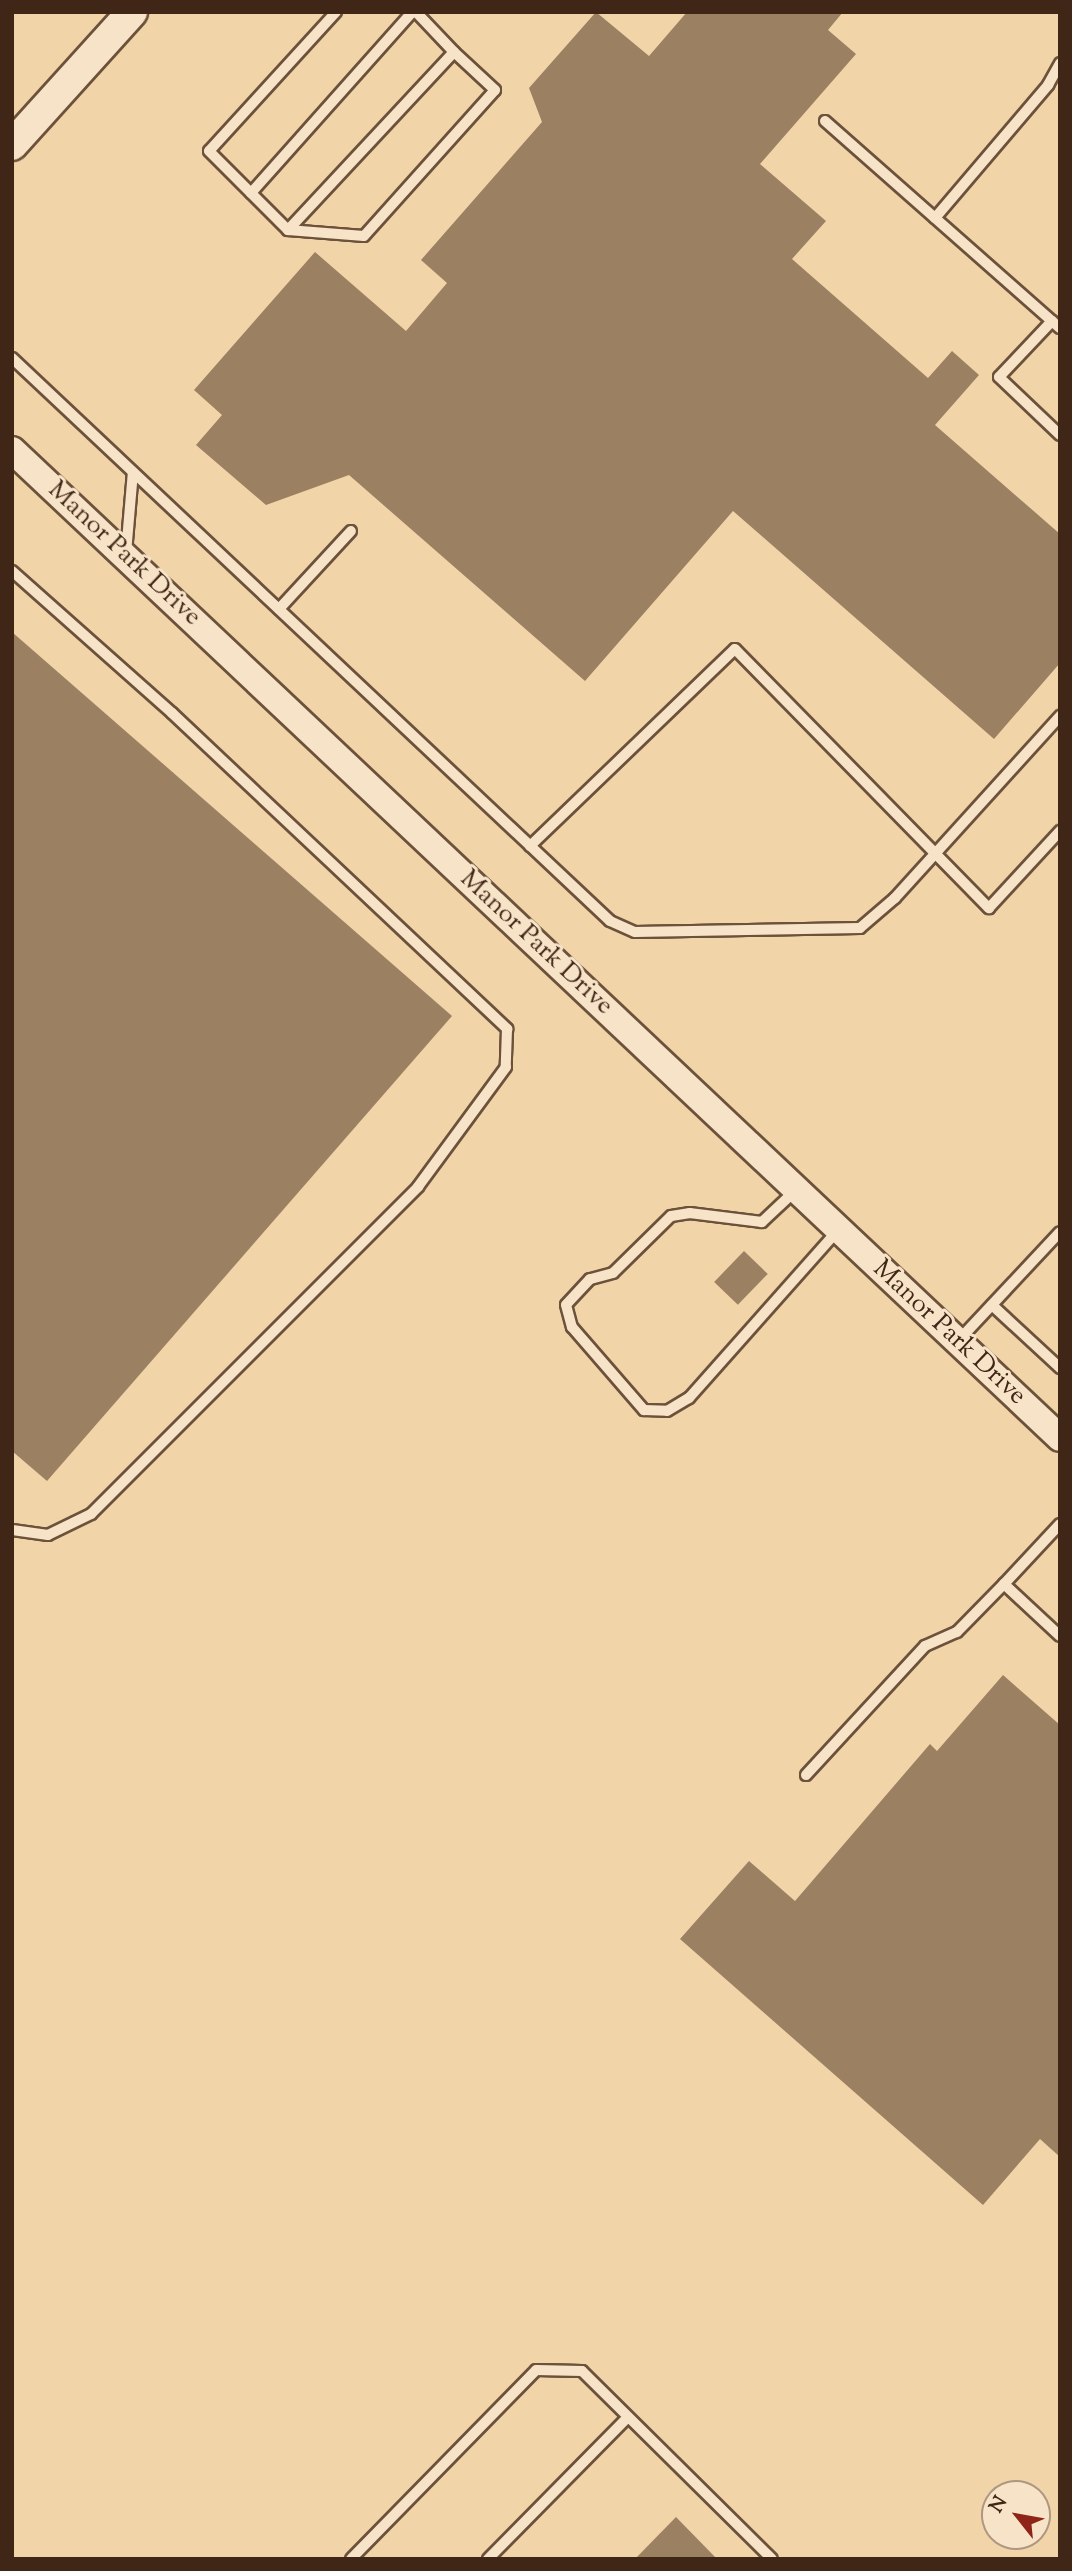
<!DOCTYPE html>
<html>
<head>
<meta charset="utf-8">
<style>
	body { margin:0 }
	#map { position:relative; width:1072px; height:2571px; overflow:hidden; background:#f2d4a9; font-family:"Sorts Mill Goudy",serif }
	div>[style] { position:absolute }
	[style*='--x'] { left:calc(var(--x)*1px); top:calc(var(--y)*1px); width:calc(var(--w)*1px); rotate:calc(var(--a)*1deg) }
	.building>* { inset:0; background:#9c8062; transform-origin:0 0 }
	.roads { filter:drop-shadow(2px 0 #6c523b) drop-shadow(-2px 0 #6c523b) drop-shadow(0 2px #6c523b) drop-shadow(0 -2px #6c523b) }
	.service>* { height:10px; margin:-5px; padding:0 5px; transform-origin:5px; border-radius:5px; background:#f7e3c7 }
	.tertiary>* { height:26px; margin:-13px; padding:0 13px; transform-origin:13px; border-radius:13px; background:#f7e3c7 }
	.secondary>* { height:30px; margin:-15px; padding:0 15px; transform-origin:15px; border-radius:15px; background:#f7e3c7 }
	span { translate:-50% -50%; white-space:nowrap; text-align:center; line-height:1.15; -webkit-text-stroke:6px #f7e3c7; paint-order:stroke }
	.street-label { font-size:26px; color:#3f2616 }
	.frame { position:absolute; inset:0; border:14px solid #3f2616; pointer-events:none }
	.north { position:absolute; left:981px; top:2480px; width:70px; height:70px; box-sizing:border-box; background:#f7e3c7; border:2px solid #ad9780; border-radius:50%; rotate:301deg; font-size:19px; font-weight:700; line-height:28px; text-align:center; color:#3f2616 }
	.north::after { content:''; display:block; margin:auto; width:24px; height:32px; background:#8f2418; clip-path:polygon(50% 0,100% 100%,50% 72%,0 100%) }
</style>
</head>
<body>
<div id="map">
	<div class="building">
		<i style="clip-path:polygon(596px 12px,649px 56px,687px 12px,843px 12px,828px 30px,856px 54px,760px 164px,826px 221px,792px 259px,928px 378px,952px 351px,979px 375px,935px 425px,1060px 534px,1060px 663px,994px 739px,733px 511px,585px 681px,349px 475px,266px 505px,196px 445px,222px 415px,194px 390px,315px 252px,406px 331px,447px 283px,421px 260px,542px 122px,529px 88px)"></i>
		<i style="clip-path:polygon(12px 632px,452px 1016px,47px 1481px,12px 1451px)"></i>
		<i style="left:744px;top:1251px;width:33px;height:43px;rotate:44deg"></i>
		<i style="clip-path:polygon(1003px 1675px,1060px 1725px,1060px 2157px,1040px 2139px,983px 2205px,680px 1939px,749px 1861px,795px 1901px,930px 1744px,937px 1751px)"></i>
		<i style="clip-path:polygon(676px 2517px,717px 2559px,635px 2559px)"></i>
	</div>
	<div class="roads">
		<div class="service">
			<i style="--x:336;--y:12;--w:188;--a:132.4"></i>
			<i style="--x:209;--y:151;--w:112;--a:45"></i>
			<i style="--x:288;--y:230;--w:243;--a:-47"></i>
			<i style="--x:454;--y:52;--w:55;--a:-133.5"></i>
			<i style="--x:825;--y:121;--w:313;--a:41.4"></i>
			<i style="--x:251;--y:193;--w:242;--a:-48.3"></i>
			<i style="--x:935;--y:218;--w:175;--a:-49.6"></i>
			<i style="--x:1048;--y:85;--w:25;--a:-61"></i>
			<i style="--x:288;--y:230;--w:76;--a:4.5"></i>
			<i style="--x:364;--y:236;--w:196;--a:-48.1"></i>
			<i style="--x:495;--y:90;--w:56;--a:-137.2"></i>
			<i style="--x:1052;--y:321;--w:77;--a:133.4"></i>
			<i style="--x:999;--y:377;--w:84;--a:43.6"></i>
			<i style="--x:12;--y:358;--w:821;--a:43.27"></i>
			<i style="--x:610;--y:921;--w:27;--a:24"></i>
			<i style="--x:635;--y:932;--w:225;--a:-1"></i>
			<i style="--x:860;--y:928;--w:46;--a:-40.6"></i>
			<i style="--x:895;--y:898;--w:246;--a:-47.8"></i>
			<i style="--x:126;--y:553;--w:81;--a:-85.1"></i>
			<i style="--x:12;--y:571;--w:214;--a:41.6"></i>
			<i style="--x:172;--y:713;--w:461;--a:43.3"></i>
			<i style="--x:507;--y:1029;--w:38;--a:92"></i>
			<i style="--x:506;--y:1067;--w:149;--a:126.3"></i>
			<i style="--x:418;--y:1187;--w:462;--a:135"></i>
			<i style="--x:91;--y:1514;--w:48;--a:154"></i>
			<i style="--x:48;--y:1535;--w:36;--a:-172"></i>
			<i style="--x:279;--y:609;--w:106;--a:-47.3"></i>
			<i style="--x:530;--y:846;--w:284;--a:-43.9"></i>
			<i style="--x:735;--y:649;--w:363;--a:45.6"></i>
			<i style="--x:989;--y:908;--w:105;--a:-47.3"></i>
			<i style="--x:796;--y:1190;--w:47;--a:136.7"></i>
			<i style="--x:762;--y:1222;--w:73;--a:-172.9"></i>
			<i style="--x:690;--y:1213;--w:19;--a:171"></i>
			<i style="--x:671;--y:1216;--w:81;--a:135.5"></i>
			<i style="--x:613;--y:1273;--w:24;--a:165"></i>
			<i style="--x:590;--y:1279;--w:35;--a:133"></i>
			<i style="--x:566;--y:1305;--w:23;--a:75"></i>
			<i style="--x:572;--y:1327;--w:110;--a:49.1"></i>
			<i style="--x:644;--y:1410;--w:23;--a:2"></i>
			<i style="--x:667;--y:1411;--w:26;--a:-31"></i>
			<i style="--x:689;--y:1398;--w:226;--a:-48.4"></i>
			<i style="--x:992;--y:1305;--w:93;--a:42.8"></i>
			<i style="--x:958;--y:1341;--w:149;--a:-46.9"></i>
			<i style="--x:1060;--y:1524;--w:82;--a:133"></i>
			<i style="--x:1004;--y:1584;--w:76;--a:42.9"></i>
			<i style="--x:806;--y:1775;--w:176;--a:-47.3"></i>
			<i style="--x:925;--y:1646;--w:35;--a:-24"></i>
			<i style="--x:957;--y:1632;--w:67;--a:-45.6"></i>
			<i style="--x:351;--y:2559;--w:264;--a:-45.6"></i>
			<i style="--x:536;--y:2370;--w:46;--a:1.2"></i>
			<i style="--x:582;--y:2371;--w:267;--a:44.7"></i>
			<i style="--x:488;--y:2559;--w:199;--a:-45.4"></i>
		</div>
		<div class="tertiary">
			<i style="--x:12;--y:450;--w:1440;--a:43.31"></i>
		</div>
		<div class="secondary">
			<i style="--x:12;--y:145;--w:179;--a:-47.9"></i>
		</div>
	</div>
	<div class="street-label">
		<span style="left:124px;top:554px;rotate:43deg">Manor Park Drive</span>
		<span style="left:536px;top:943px;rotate:43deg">Manor Park Drive</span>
		<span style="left:949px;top:1333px;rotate:43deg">Manor Park Drive</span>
	</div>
	<div class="frame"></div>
	<div class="north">N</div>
</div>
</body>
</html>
